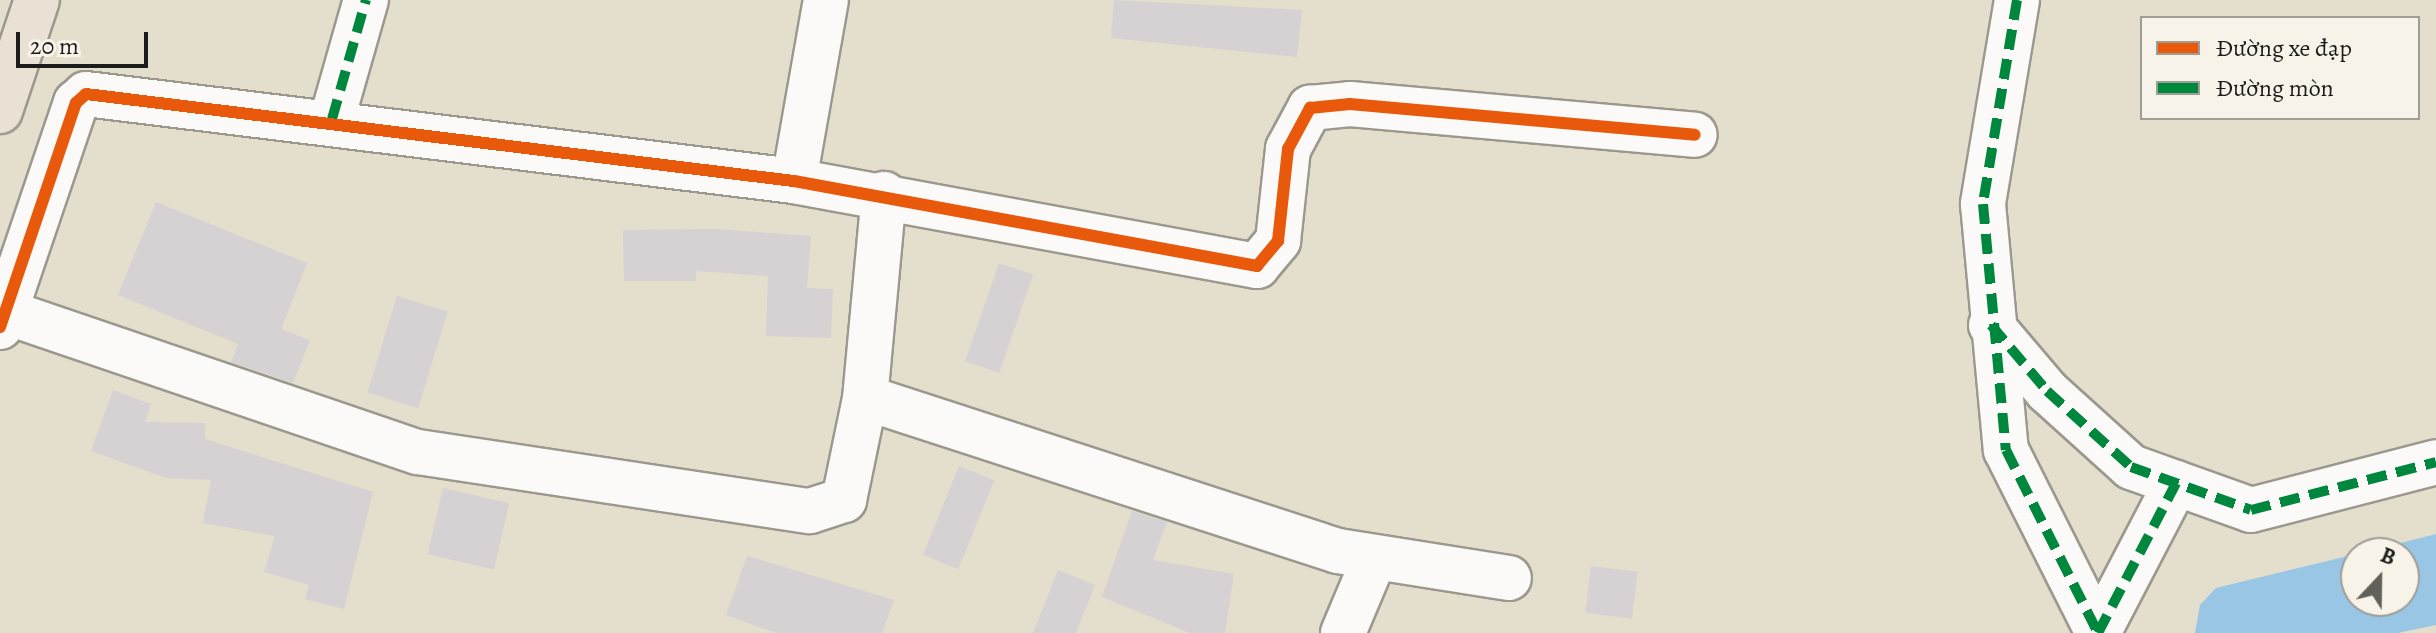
<!DOCTYPE html>
<html>
<head>
<meta charset="utf-8">
<style>
	body { margin:0 }
	#map { position:relative; width:2436px; height:633px; overflow:hidden; background:#e4decd; font-family:Alegreya,serif }
	div>[style] { position:absolute }
	[style*='--x'] { left:calc(var(--x)*1px); top:calc(var(--y)*1px); width:calc(var(--w)*1px); rotate:calc(var(--a)*1deg) }
	.water>* { inset:0; background:#98c6e4 }
	.building>* { inset:0; background:#d6d1d2; transform-origin:0 0 }
	.roads { filter:drop-shadow(2px 0 #9c988e) drop-shadow(-2px 0 #9c988e) drop-shadow(0 2px #9c988e) drop-shadow(0 -2px #9c988e) }
	.street>* { height:44px; margin:-22px; padding:0 22px; transform-origin:22px; border-radius:22px; background:#fbfaf8 }
	.primary>* { height:44px; margin:-22px; padding:0 22px; transform-origin:22px; border-radius:22px; background:#e8e1d4 }
	.quiet>* { height:10px; margin-top:-5px; transform-origin:0; background:repeating-linear-gradient(90deg,#00873e 0 20px,transparent 0 30px) }
	.cycleway>* { height:12px; margin:-6px; padding:0 6px; transform-origin:6px; border-radius:6px; background:#e8590c }
	span { translate:-50% -50%; white-space:nowrap; text-align:center; line-height:1.15; -webkit-text-stroke:6px #f7f3e8; paint-order:stroke }
	.legend { position:absolute; left:2140px; top:16px; width:280px; height:104px; box-sizing:border-box; background:#f7f3e8; border:2px solid #9f9d96; margin:0; padding:10px 14px; list-style:none; font-size:24px; color:#1c1c1c }
	.legend li { display:flex; align-items:center; gap:16px; height:40px }
	.legend b { width:40px; border:2px solid #9f9d96 }
	.north { position:absolute; left:2340px; top:537px; width:80px; height:80px; box-sizing:border-box; background:#f7f3e8; border:2px solid #9f9d96; border-radius:50%; rotate:22deg; font-size:22px; font-weight:700; line-height:32px; text-align:center; color:#1c1c1c }
	.north::after { content:''; display:block; margin:auto; width:28px; height:36px; background:#62605a; clip-path:polygon(50% 0,100% 100%,50% 72%,0 100%) }
	.scale { position:absolute; left:16px; top:32px; width:132px; height:36px; box-sizing:border-box; border:4px solid #1c1c1c; border-top:0; padding-left:10px; font-size:24px; line-height:28px; white-space:nowrap; color:#1c1c1c; -webkit-text-stroke:6px #f7f3e8; paint-order:stroke }
</style>
</head>
<body>
<div id="map">
	<div class="water">
		<i style="clip-path:polygon(2436px 534px,2436px 625px,2398px 633px,2195px 633px,2200px 605px,2216px 588px,2356px 554px,2356px 601px,2404px 601px,2404px 553px,2361px 553px)"></i>
	</div>
	<div class="building">
		<i style="clip-path:polygon(1114px 0,1302px 10px,1297px 57px,1111px 38px)"></i>
		<i style="clip-path:polygon(156px 202px,307px 263px,281px 329px,310px 340px,293px 383px,231px 362px,238px 344px,118px 295px)"></i>
		<i style="clip-path:polygon(716px 229px,811px 236px,807px 288px,833px 289px,831px 338px,766px 336px,768px 276px,696px 271px,696px 281px,624px 281px,623px 230px)"></i>
		<i style="left:999px;top:263px;width:36px;height:104px;rotate:19deg"></i>
		<i style="left:397px;top:296px;width:53px;height:101px;rotate:17deg"></i>
		<i style="clip-path:polygon(113px 390px,151px 404px,145px 422px,205px 423px,205px 439px,373px 492px,344px 609px,305px 599px,309px 585px,264px 572px,275px 536px,203px 523px,211px 480px,166px 478px,91px 451px)"></i>
		<i style="left:959px;top:466px;width:38px;height:96px;rotate:22deg"></i>
		<i style="left:443px;top:488px;width:68px;height:68px;rotate:13deg"></i>
		<i style="clip-path:polygon(1132px 511px,1167px 522px,1153px 560px,1234px 574px,1225px 633px,1190px 633px,1102px 597px)"></i>
		<i style="clip-path:polygon(747px 556px,894px 600px,882px 633px,776px 633px,726px 615px)"></i>
		<i style="left:1591px;top:566px;width:47px;height:47px;rotate:7deg"></i>
		<i style="clip-path:polygon(1058px 570px,1095px 585px,1076px 633px,1033px 633px)"></i>
	</div>
	<div class="roads">
		<div class="street">
			<i style="--x:2017;--y:0;--w:207;--a:99.5"></i>
			<i style="--x:1983;--y:204;--w:247;--a:84.7"></i>
			<i style="--x:2006;--y:450;--w:205;--a:63.3"></i>
			<i style="--x:332;--y:119;--w:124;--a:-74.1"></i>
			<i style="--x:794;--y:181;--w:184;--a:-80"></i>
			<i style="--x:0;--y:310;--w:441;--a:18.8"></i>
			<i style="--x:418;--y:452;--w:396;--a:8.6"></i>
			<i style="--x:810;--y:511;--w:36;--a:-18"></i>
			<i style="--x:844;--y:500;--w:103;--a:-78.3"></i>
			<i style="--x:865;--y:399;--w:11;--a:10"></i>
			<i style="--x:876;--y:401;--w:486;--a:18"></i>
			<i style="--x:1338;--y:551;--w:173;--a:9"></i>
			<i style="--x:1991;--y:325;--w:87;--a:49.7"></i>
			<i style="--x:2047;--y:391;--w:113;--a:42.1"></i>
			<i style="--x:2131;--y:467;--w:127;--a:19.7"></i>
			<i style="--x:2251;--y:510;--w:191;--a:-14.5"></i>
			<i style="--x:0;--y:327;--w:237;--a:-71.3"></i>
			<i style="--x:76;--y:103;--w:13;--a:-42"></i>
			<i style="--x:86;--y:94;--w:713;--a:7.01"></i>
			<i style="--x:794;--y:181;--w:471;--a:10.4"></i>
			<i style="--x:1257;--y:266;--w:33;--a:-50"></i>
			<i style="--x:1278;--y:241;--w:93;--a:-83.8"></i>
			<i style="--x:1288;--y:149;--w:47;--a:-61.8"></i>
			<i style="--x:1310;--y:108;--w:40;--a:-5.7"></i>
			<i style="--x:1350;--y:104;--w:346;--a:5.1"></i>
			<i style="--x:865;--y:399;--w:206;--a:-84.7"></i>
			<i style="--x:1343;--y:633;--w:82;--a:-67.2"></i>
			<i style="--x:2098;--y:633;--w:169;--a:-62.5"></i>
		</div>
		<div class="primary">
			<i style="--x:0;--y:111;--w:117;--a:-71.6"></i>
		</div>
	</div>
	<div class="quiet">
		<i style="--x:2017;--y:0;--w:207;--a:99.5"></i>
		<i style="--x:1983;--y:204;--w:247;--a:84.7"></i>
		<i style="--x:2006;--y:450;--w:205;--a:63.3"></i>
		<i style="--x:332;--y:119;--w:124;--a:-74.1"></i>
		<i style="--x:1991;--y:325;--w:87;--a:49.7"></i>
		<i style="--x:2047;--y:391;--w:113;--a:42.1"></i>
		<i style="--x:2131;--y:467;--w:127;--a:19.7"></i>
		<i style="--x:2251;--y:510;--w:191;--a:-14.5"></i>
		<i style="--x:2098;--y:633;--w:169;--a:-62.5"></i>
	</div>
	<div class="cycleway">
		<i style="--x:0;--y:327;--w:237;--a:-71.3"></i>
		<i style="--x:76;--y:103;--w:13;--a:-42"></i>
		<i style="--x:86;--y:94;--w:713;--a:7.01"></i>
		<i style="--x:794;--y:181;--w:471;--a:10.4"></i>
		<i style="--x:1257;--y:266;--w:33;--a:-50"></i>
		<i style="--x:1278;--y:241;--w:93;--a:-83.8"></i>
		<i style="--x:1288;--y:149;--w:47;--a:-61.8"></i>
		<i style="--x:1310;--y:108;--w:40;--a:-5.7"></i>
		<i style="--x:1350;--y:104;--w:346;--a:5.1"></i>
	</div>
	<ul class="legend">
	<li><b style="height:10px;background:#e8590c"></b>Đường xe đạp</li>
	<li><b style="height:10px;background:#00873e"></b>Đường mòn</li>
	</ul>
	<div class="north">B</div>
	<div class="scale">20 m</div>
</div>
</body>
</html>
